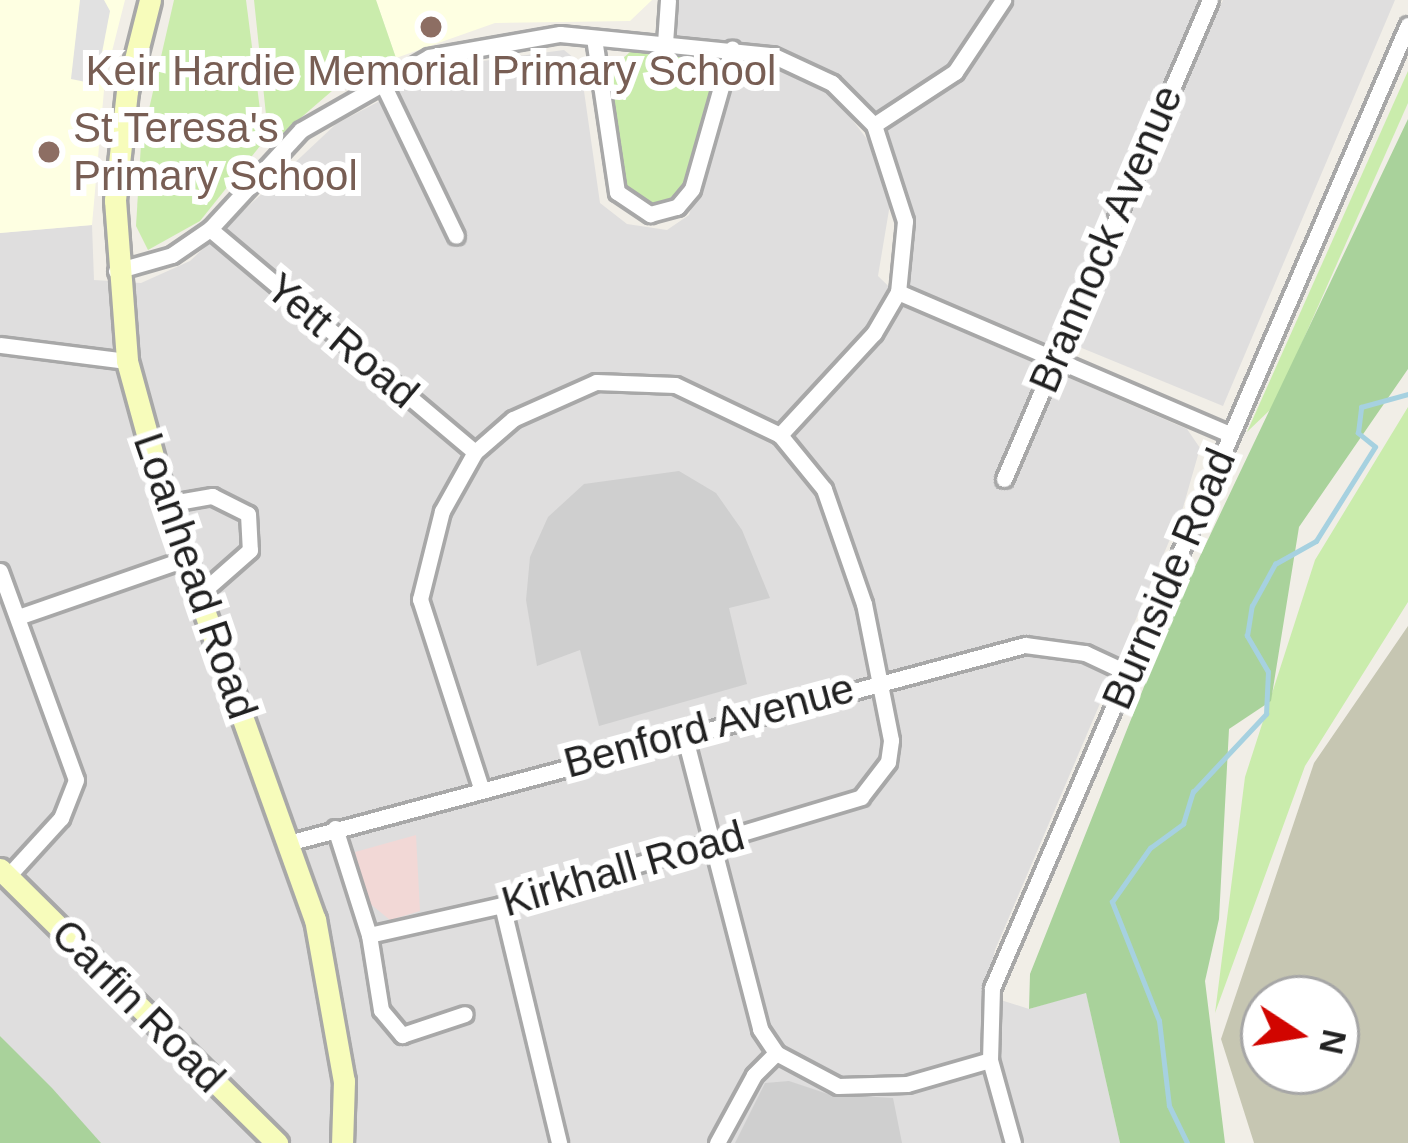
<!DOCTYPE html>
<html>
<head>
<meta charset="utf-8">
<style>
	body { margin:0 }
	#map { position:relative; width:1408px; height:1143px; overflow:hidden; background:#f1eee7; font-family:Arial,sans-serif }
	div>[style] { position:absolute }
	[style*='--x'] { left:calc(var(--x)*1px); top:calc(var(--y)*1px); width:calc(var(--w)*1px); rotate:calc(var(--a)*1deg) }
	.residential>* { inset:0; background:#dfdede }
	.commercial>* { inset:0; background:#f2d8d6 }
	.education>* { inset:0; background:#feffe2 }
	.religious>* { inset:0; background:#cfcfcf }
	.construction>* { inset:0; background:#c6c6b2 }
	.grass>* { inset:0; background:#caecac }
	.forest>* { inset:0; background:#a9d29b }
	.parking>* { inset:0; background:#e1e1e1 }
	.stream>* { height:4.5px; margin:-2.25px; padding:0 2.25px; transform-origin:2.25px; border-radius:2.25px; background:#a6d1e0 }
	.roads { filter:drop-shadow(3px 0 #a8a8a8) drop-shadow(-3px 0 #a8a8a8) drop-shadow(0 3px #a8a8a8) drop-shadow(0 -3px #a8a8a8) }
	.street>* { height:15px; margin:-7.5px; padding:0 7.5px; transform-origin:7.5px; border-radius:7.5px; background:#fff }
	.secondary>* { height:21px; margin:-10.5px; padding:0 10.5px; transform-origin:10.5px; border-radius:10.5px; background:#f7fcbb }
	.dots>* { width:33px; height:33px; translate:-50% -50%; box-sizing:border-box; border:6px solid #fff; border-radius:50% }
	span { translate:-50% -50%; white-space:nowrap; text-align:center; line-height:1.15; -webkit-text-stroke:12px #fff; paint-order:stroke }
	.education-label { font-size:42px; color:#785e54 }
	.left { translate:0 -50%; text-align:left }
	.street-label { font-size:42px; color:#212121 }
	.north { position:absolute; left:1240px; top:975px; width:120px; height:120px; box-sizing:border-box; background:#fff; border:3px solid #a6a6a6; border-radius:50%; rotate:102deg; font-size:33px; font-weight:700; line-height:48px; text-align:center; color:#212121 }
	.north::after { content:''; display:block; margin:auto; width:42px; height:54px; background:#d10500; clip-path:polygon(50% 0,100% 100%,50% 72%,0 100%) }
</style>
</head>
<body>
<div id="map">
	<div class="residential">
		<i style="clip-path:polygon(668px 0,1210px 0,1055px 356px,898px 292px,905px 221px,874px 125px,832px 83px,772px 55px,665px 43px)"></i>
		<i style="clip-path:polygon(1223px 0,1395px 0,1223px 406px,1072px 344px)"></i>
		<i style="clip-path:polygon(564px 50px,580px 63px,600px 203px,627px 224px,667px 230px,689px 215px,734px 77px,760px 63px,828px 88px,886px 164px,890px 204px,878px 276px,914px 311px,1187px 429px,1200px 448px,1182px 511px,995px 950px,985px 995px,1029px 1009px,1086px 992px,1120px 1143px,100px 1143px,0 1036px,0 233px,92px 225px,94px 280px,141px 283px,190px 261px,336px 124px,446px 66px)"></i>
	</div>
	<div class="commercial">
		<i style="clip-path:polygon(416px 835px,420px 911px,390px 920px,368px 902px,355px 852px)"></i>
	</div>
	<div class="education">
		<i style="clip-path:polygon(0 0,125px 0,105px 79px,92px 225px,0 233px)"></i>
		<i style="clip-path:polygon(376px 0,652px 0,630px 21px,495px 23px,396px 58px)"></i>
	</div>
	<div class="religious">
		<i style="clip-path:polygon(679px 471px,716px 493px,742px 530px,770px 598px,729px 608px,747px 684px,599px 726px,580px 650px,537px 666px,526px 600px,530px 557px,548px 517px,584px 484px)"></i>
		<i style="clip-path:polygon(789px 1081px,828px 1094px,893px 1098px,902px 1143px,735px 1143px,765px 1083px)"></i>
	</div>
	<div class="construction">
		<i style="clip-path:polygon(evenodd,1408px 626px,1408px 1143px,1254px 1143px,1221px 1039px,1314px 763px,1408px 626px,1264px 999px,1336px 999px,1336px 1071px,1264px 1071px,1264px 999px)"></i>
	</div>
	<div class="grass">
		<i style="clip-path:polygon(174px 0,246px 0,264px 141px,200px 221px,148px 250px,136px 226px,141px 144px)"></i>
		<i style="clip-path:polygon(254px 0,376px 0,396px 58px,333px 90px,281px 135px,268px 134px)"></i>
		<i style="clip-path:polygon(631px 51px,693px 56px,716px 79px,683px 188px,662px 204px,645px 203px,623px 184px,606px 74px)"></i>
		<i style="clip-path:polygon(1408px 71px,1408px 103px,1274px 406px,1247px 432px)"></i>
		<i style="clip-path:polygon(1408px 407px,1408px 602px,1305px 766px,1215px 1013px,1245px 777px,1315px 560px)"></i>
	</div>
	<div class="forest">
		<i style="clip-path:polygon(1408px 119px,1408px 369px,1299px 527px,1271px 701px,1229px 729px,1219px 919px,1205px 981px,1225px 1143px,1120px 1143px,1086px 993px,1029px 1009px,1030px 974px,1174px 611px)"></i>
		<i style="clip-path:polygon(0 1036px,52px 1088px,101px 1143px,0 1143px)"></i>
	</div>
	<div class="parking">
		<i style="clip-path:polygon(80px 0,104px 0,110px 11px,96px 84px,71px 79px)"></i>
	</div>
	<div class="stream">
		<i style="--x:1187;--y:1143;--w:41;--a:-115.9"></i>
		<i style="--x:1169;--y:1106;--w:86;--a:-96.7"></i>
		<i style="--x:1159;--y:1021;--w:128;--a:-111.6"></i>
		<i style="--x:1112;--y:902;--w:66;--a:-54.9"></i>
		<i style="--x:1150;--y:848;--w:41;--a:-36"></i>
		<i style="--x:1183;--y:824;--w:34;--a:-73"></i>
		<i style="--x:1193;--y:792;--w:107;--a:-46.9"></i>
		<i style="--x:1266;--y:714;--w:42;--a:-87.3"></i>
		<i style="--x:1268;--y:672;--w:42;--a:-120.3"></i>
		<i style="--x:1247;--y:636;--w:30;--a:-81"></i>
		<i style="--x:1252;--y:606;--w:48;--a:-61.3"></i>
		<i style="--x:1275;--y:564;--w:47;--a:-29.3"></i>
		<i style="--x:1316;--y:541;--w:111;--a:-57.9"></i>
		<i style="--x:1375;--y:447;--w:22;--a:-141"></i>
		<i style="--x:1358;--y:433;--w:26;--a:-83"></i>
		<i style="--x:1361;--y:407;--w:49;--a:-15.5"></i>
	</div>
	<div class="roads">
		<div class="street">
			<i style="--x:594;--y:38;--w:156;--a:81.5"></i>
			<i style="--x:617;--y:192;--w:40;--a:34"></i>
			<i style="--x:650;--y:214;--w:28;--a:-15"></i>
			<i style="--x:677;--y:207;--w:23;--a:-50"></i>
			<i style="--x:692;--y:189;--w:146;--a:-74.1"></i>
			<i style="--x:665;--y:43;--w:43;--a:-86"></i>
			<i style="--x:380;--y:78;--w:175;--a:64.3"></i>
			<i style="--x:874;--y:125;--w:97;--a:-33.2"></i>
			<i style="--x:955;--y:72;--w:87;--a:-56.3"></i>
			<i style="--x:210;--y:229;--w:346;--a:40.1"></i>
			<i style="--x:116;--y:271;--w:58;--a:-15.9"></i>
			<i style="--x:172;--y:255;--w:46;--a:-34.4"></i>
			<i style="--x:210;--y:229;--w:134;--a:-47.4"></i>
			<i style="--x:301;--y:130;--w:147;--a:-29.7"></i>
			<i style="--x:429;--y:57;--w:133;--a:-10"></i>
			<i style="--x:560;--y:34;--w:213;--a:5.7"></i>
			<i style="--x:772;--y:55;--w:66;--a:25"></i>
			<i style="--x:832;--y:83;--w:59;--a:45"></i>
			<i style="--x:874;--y:125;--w:101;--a:72.1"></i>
			<i style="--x:905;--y:221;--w:71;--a:95.6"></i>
			<i style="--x:898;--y:292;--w:48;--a:120.3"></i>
			<i style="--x:874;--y:333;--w:139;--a:132.7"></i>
			<i style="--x:898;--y:292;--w:361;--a:23.2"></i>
			<i style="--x:0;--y:345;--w:128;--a:7.2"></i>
			<i style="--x:1004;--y:479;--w:521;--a:-66.73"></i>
			<i style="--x:166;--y:504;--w:47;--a:-9.9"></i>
			<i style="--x:212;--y:496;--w:40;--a:26.6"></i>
			<i style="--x:248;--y:514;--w:36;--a:87"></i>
			<i style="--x:250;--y:550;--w:68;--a:138.6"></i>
			<i style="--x:0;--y:571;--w:222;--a:70"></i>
			<i style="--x:76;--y:780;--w:41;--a:111.5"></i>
			<i style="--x:61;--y:818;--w:79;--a:132.4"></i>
			<i style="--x:18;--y:617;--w:177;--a:-19.2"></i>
			<i style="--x:685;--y:738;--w:301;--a:75.5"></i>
			<i style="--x:760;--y:1029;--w:29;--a:56"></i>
			<i style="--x:776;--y:1053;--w:70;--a:28"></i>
			<i style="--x:838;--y:1086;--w:69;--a:-1.7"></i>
			<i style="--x:907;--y:1084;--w:86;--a:-16.1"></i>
			<i style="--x:335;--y:828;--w:112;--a:72.4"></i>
			<i style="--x:369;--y:935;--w:136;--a:-12.7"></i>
			<i style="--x:502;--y:905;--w:375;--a:-16.7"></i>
			<i style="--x:861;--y:797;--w:44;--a:-52.4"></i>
			<i style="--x:888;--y:762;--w:22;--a:-82"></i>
			<i style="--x:891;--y:740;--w:139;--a:-101.2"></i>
			<i style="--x:864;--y:604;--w:122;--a:-109.2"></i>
			<i style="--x:824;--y:489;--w:70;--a:-129.2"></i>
			<i style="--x:780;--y:435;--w:116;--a:-154.5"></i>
			<i style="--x:675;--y:385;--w:79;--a:-177.8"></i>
			<i style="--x:596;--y:382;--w:91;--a:156"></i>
			<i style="--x:513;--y:419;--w:50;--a:139"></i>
			<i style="--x:475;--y:452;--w:68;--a:119.2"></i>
			<i style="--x:442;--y:511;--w:91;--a:104"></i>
			<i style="--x:420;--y:599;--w:195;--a:72.1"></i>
			<i style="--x:288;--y:843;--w:763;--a:-15.04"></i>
			<i style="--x:1025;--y:645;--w:61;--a:7.6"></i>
			<i style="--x:1085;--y:653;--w:50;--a:25"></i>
			<i style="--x:502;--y:905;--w:245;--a:76.5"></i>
			<i style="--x:369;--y:935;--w:76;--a:80.9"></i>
			<i style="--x:381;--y:1010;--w:33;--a:50"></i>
			<i style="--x:402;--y:1035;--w:66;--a:-18.4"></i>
			<i style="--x:717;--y:1143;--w:77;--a:-61.4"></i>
			<i style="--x:754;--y:1075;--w:31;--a:-45"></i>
			<i style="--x:1013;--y:1143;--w:86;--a:-105.5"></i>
			<i style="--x:990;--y:1060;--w:72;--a:-88.4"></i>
			<i style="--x:992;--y:988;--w:1049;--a:-66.64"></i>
		</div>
		<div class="secondary">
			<i style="--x:150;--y:0;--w:94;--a:104.2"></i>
			<i style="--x:127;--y:91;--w:110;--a:96.3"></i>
			<i style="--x:115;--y:200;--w:161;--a:85.7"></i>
			<i style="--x:127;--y:361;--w:148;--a:74.7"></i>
			<i style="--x:166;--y:504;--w:441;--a:70.3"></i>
			<i style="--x:315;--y:919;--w:165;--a:79.9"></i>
			<i style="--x:344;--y:1081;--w:62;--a:91.8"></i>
			<i style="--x:0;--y:869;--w:390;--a:44.7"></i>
		</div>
	</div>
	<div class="dots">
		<i style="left:431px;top:27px;background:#8d6e63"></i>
		<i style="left:49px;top:152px;background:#8d6e63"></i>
	</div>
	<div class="education-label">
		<span style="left:431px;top:71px">Keir Hardie Memorial Primary School</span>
		<span class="left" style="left:73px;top:152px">St Teresa's<br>Primary School</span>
	</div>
	<div class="street-label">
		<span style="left:1106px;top:239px;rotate:-67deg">Brannock Avenue</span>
		<span style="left:342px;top:341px;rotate:40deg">Yett Road</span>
		<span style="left:195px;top:576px;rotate:71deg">Loanhead Road</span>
		<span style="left:1169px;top:579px;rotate:-67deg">Burnside Road</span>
		<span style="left:709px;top:726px;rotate:-15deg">Benford Avenue</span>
		<span style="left:623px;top:869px;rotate:-16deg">Kirkhall Road</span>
		<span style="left:138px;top:1006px;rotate:45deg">Carfin Road</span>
	</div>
	<div class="north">N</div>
</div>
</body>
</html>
